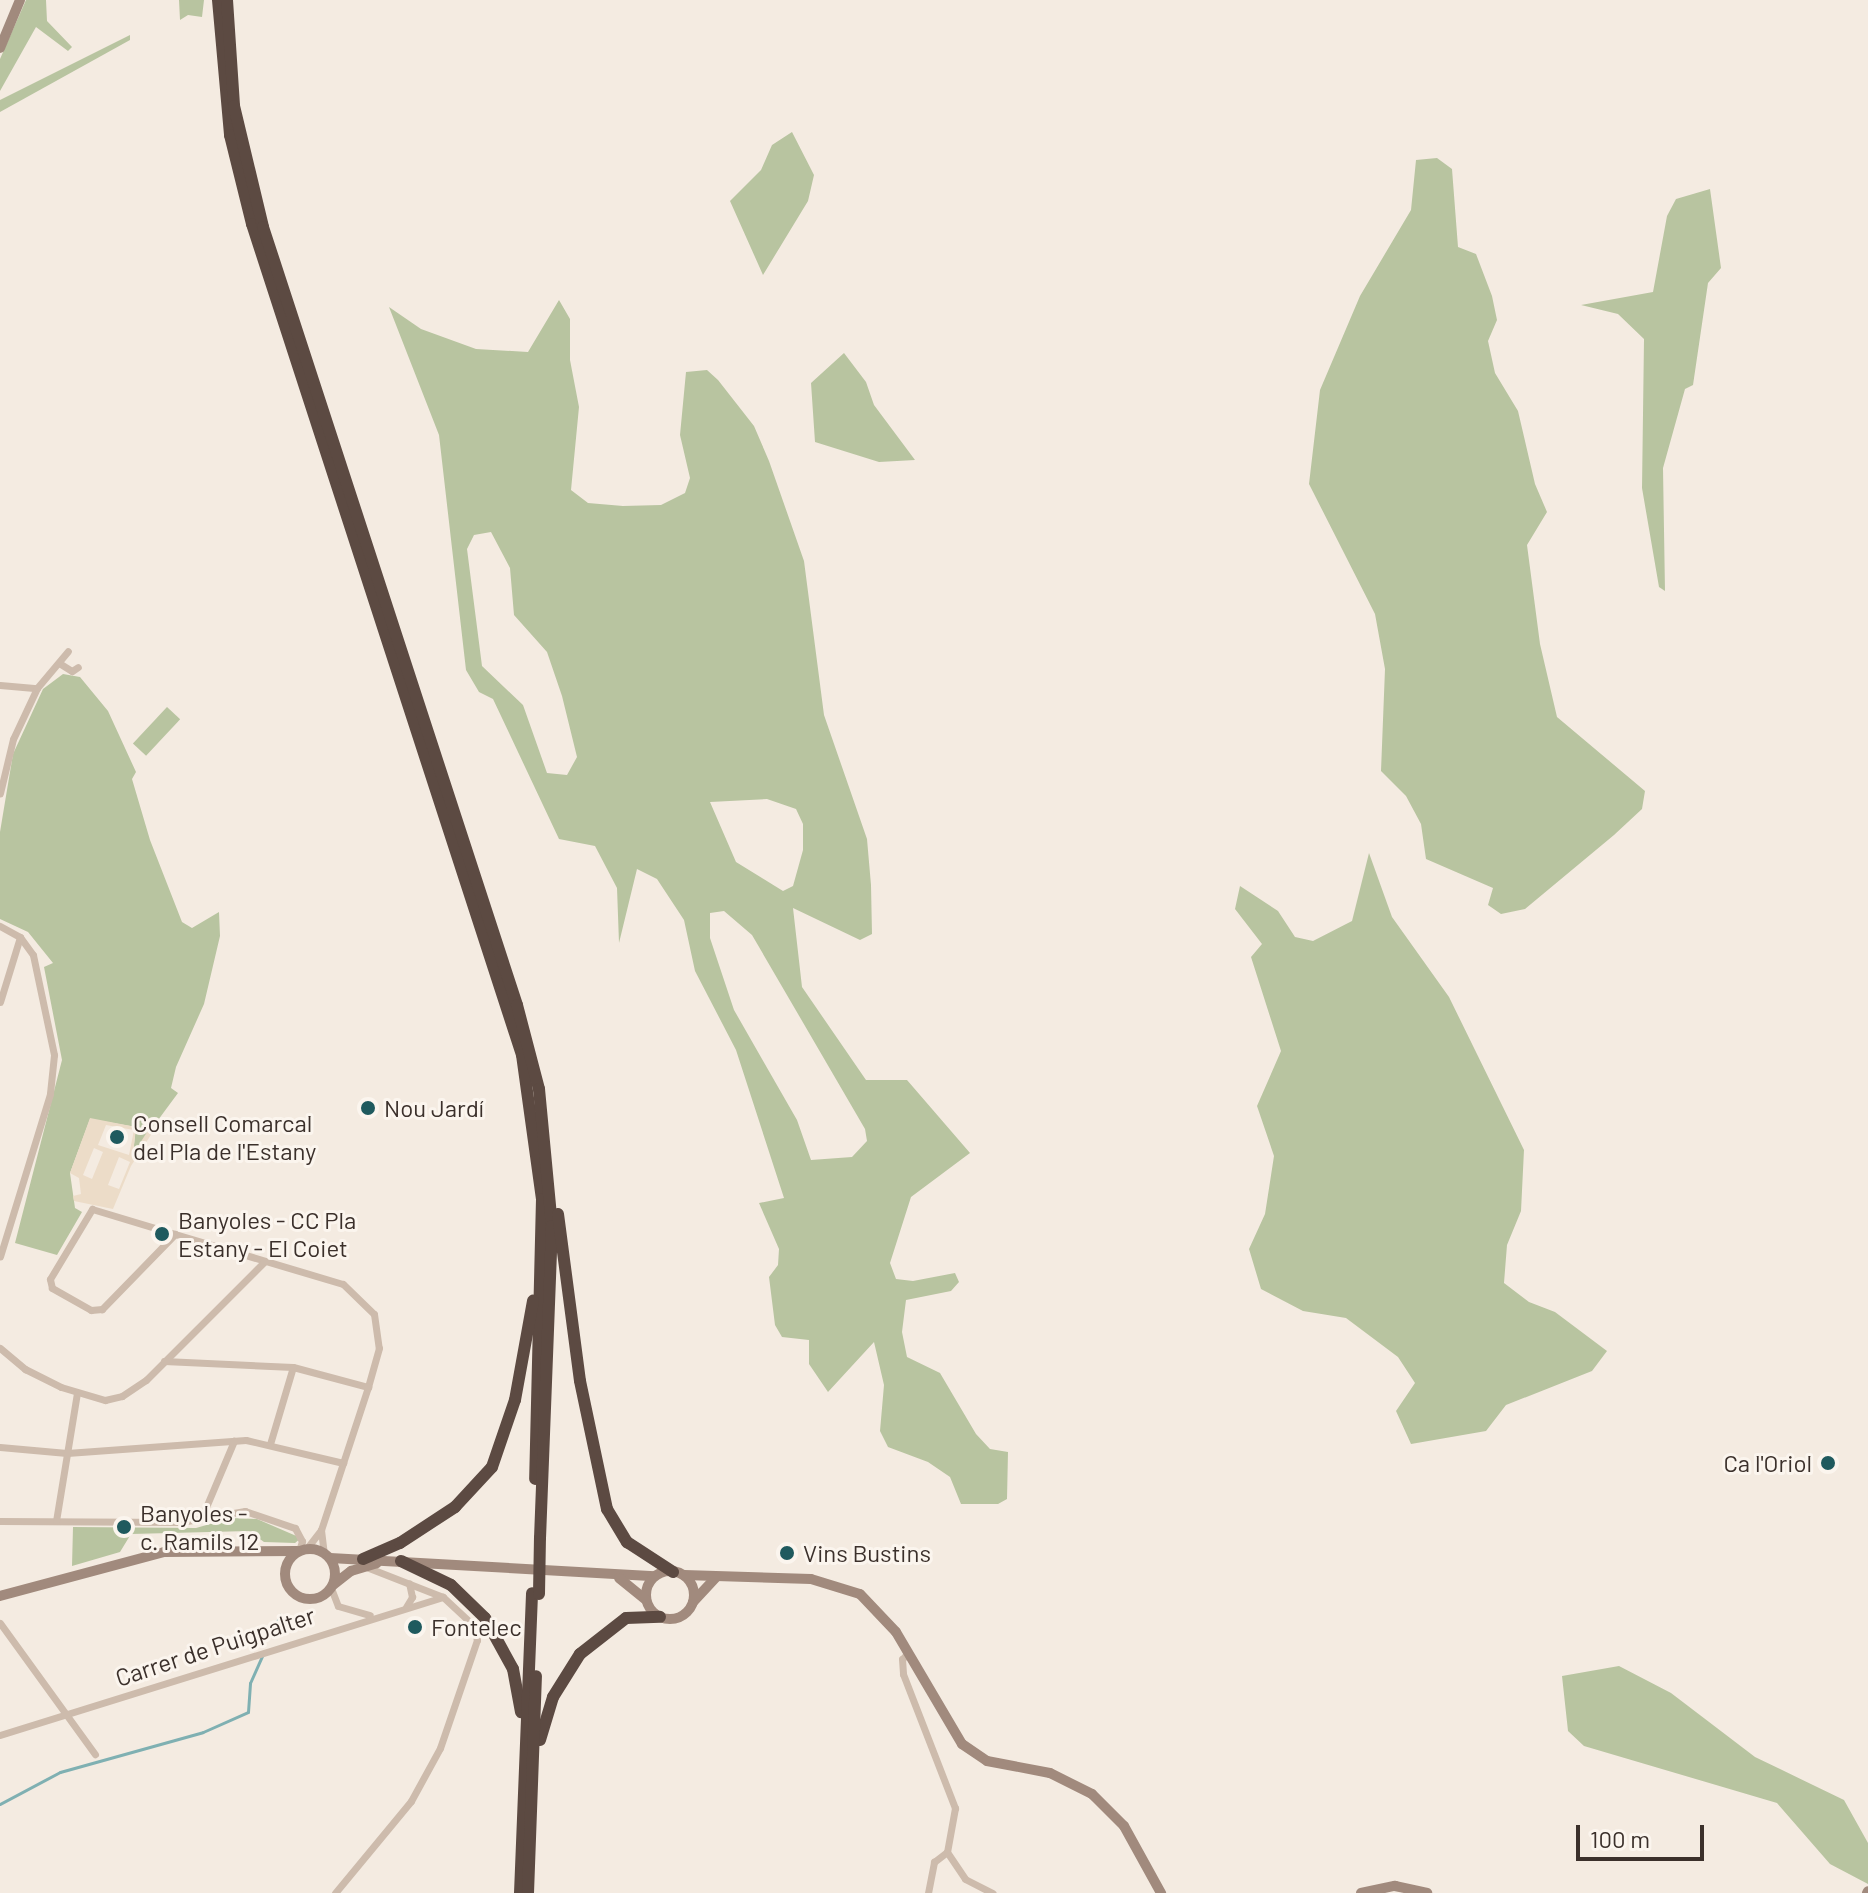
<!DOCTYPE html>
<html>
<head>
<meta charset="utf-8">
<style>
	body { margin:0 }
	#map { position:relative; width:1868px; height:1893px; overflow:hidden; background:#f4ebe1; font-family:Barlow,sans-serif }
	div>[style] { position:absolute }
	[style*='--x'] { left:calc(var(--x)*1px); top:calc(var(--y)*1px); width:calc(var(--w)*1px); rotate:calc(var(--a)*1deg) }
	.green>* { inset:0; background:#b8c4a0; transform-origin:0 0 }
	.plaza>* { inset:0; background:#ecdcc8 }
	.stream>* { height:3px; margin:-1.5px; padding:0 1.5px; transform-origin:1.5px; border-radius:1.5px; background:#7fb0b2 }
	.street>* { height:7px; margin:-3.5px; padding:0 3.5px; transform-origin:3.5px; border-radius:3.5px; background:#cdbbac }
	.secondary>* { height:10px; margin:-5px; padding:0 5px; transform-origin:5px; border-radius:5px; background:#a18a7d }
	.secondary>.ring { margin:-5px; padding:0; box-sizing:content-box; background:none; border:10px solid #a18a7d; border-radius:50% }
	.highway>* { height:12px; margin:-6px; padding:0 6px; transform-origin:6px; border-radius:6px; background:#5c4a42 }
	.highway-bridge>* { height:12px; margin:-6px; padding:0 6px; transform-origin:6px; border-radius:6px; background:#5c4a42 }
	.dots>* { width:22px; height:22px; translate:-50% -50%; box-sizing:border-box; border:4px solid #fbf5ee; border-radius:50% }
	span { translate:-50% -50%; white-space:nowrap; text-align:center; line-height:1.15; -webkit-text-stroke:6px #fbf5ee; paint-order:stroke }
	.poi-label { font-size:24px; color:#3b302b }
	.left { translate:0 -50%; text-align:left }
	.right { translate:-100% -50%; text-align:right }
	.street-label { font-size:24px; color:#3b302b }
	.scale { position:absolute; left:1576px; top:1825px; width:128px; height:36px; box-sizing:border-box; border:4px solid #3b302b; border-top:0; padding-left:10px; font-size:24px; line-height:28px; white-space:nowrap; color:#3b302b; -webkit-text-stroke:6px #fbf5ee; paint-order:stroke }
</style>
</head>
<body>
<div id="map">
	<div class="green">
		<i style="clip-path:polygon(26px 0,46px 0,47px 21px,72px 47px,68px 51px,36px 27px,0 91px,0 59px)"></i>
		<i style="clip-path:polygon(179px 0,204px 0,202px 17px,188px 15px,180px 20px)"></i>
		<i style="clip-path:polygon(130px 35px,130px 40px,0 112px,0 100px)"></i>
		<i style="clip-path:polygon(792px 132px,814px 175px,808px 201px,763px 275px,730px 201px,761px 170px,772px 145px)"></i>
		<i style="clip-path:polygon(1437px 158px,1452px 169px,1458px 247px,1476px 254px,1492px 296px,1497px 320px,1488px 341px,1495px 373px,1518px 411px,1535px 484px,1547px 512px,1527px 545px,1540px 644px,1557px 717px,1645px 791px,1642px 809px,1614px 835px,1525px 909px,1501px 914px,1488px 905px,1493px 888px,1426px 859px,1421px 824px,1406px 796px,1381px 771px,1385px 669px,1375px 614px,1309px 484px,1320px 390px,1360px 296px,1411px 210px,1416px 160px)"></i>
		<i style="clip-path:polygon(1710px 189px,1721px 268px,1708px 283px,1693px 385px,1685px 389px,1663px 468px,1665px 591px,1659px 587px,1642px 488px,1644px 339px,1618px 314px,1581px 305px,1653px 292px,1667px 216px,1676px 199px)"></i>
		<i style="clip-path:polygon(evenodd,559px 300px,570px 319px,570px 360px,579px 407px,571px 490px,588px 503px,623px 506px,661px 505px,685px 493px,690px 478px,680px 435px,686px 372px,707px 370px,718px 380px,754px 426px,769px 461px,804px 561px,824px 715px,867px 839px,871px 885px,872px 934px,860px 940px,793px 908px,802px 987px,866px 1080px,907px 1080px,970px 1153px,911px 1197px,890px 1263px,896px 1279px,913px 1281px,955px 1273px,959px 1282px,951px 1291px,906px 1300px,902px 1332px,907px 1357px,940px 1373px,976px 1434px,990px 1449px,1008px 1452px,1007px 1499px,998px 1504px,961px 1504px,950px 1477px,928px 1462px,888px 1447px,880px 1431px,884px 1385px,874px 1342px,828px 1392px,809px 1364px,809px 1340px,782px 1337px,775px 1325px,769px 1277px,778px 1265px,779px 1249px,759px 1203px,784px 1198px,736px 1050px,695px 971px,684px 920px,657px 879px,637px 869px,619px 943px,617px 888px,595px 846px,559px 839px,493px 699px,479px 692px,466px 670px,439px 435px,389px 307px,421px 329px,476px 349px,528px 352px,559px 300px,491px 532px,510px 568px,514px 615px,547px 652px,562px 696px,577px 757px,567px 775px,547px 773px,523px 705px,482px 666px,467px 549px,474px 535px,491px 532px,559px 300px,767px 799px,796px 809px,803px 824px,803px 850px,793px 886px,783px 891px,736px 862px,710px 802px,767px 799px,559px 300px,724px 911px,752px 935px,865px 1129px,867px 1141px,852px 1157px,811px 1160px,797px 1120px,734px 1010px,710px 938px,710px 913px,724px 911px)"></i>
		<i style="clip-path:polygon(844px 353px,866px 382px,874px 405px,915px 460px,879px 462px,815px 442px,811px 383px)"></i>
		<i style="clip-path:polygon(63px 674px,80px 677px,108px 711px,136px 772px,132px 779px,150px 840px,182px 922px,192px 928px,219px 912px,220px 936px,204px 1004px,176px 1067px,171px 1088px,178px 1093px,133px 1154px,136px 1127px,90px 1119px,70px 1173px,75px 1208px,82px 1212px,57px 1255px,15px 1243px,62px 1060px,44px 967px,53px 963px,28px 932px,0 919px,0 832px,13px 754px,43px 689px)"></i>
		<i style="left:167px;top:707px;width:18px;height:50px;rotate:43deg"></i>
		<i style="clip-path:polygon(1369px 853px,1392px 917px,1449px 997px,1524px 1150px,1521px 1211px,1507px 1245px,1504px 1283px,1529px 1302px,1555px 1312px,1607px 1351px,1592px 1371px,1506px 1405px,1486px 1431px,1411px 1444px,1396px 1411px,1415px 1383px,1398px 1357px,1346px 1318px,1303px 1311px,1261px 1289px,1249px 1249px,1265px 1214px,1274px 1156px,1257px 1106px,1281px 1051px,1251px 957px,1262px 944px,1235px 909px,1240px 886px,1278px 911px,1295px 937px,1313px 941px,1352px 921px)"></i>
		<i style="clip-path:polygon(231px 1518px,257px 1519px,301px 1538px,295px 1543px,264px 1542px,249px 1531px,131px 1534px,120px 1552px,72px 1566px,73px 1527px,196px 1528px)"></i>
		<i style="clip-path:polygon(1619px 1666px,1671px 1693px,1755px 1757px,1844px 1800px,1868px 1843px,1868px 1884px,1830px 1864px,1777px 1803px,1584px 1746px,1568px 1731px,1562px 1676px)"></i>
	</div>
	<div class="plaza">
		<i style="clip-path:polygon(evenodd,90px 1118px,136px 1127px,133px 1154px,149px 1129px,154px 1130px,131px 1166px,113px 1209px,74px 1201px,73px 1196px,81px 1194px,79px 1178px,70px 1173px,90px 1118px,106px 1125px,134px 1130px,129px 1155px,98px 1145px,106px 1125px,90px 1118px,94px 1148px,103px 1152px,92px 1179px,83px 1175px,94px 1148px,90px 1118px,119px 1157px,130px 1162px,119px 1189px,108px 1185px,119px 1157px)"></i>
	</div>
	<div class="stream">
		<i style="--x:271;--y:1636;--w:23;--a:-67"></i>
		<i style="--x:0;--y:1804;--w:68;--a:-28.1"></i>
		<i style="--x:60;--y:1772;--w:148;--a:-15.6"></i>
		<i style="--x:203;--y:1732;--w:49;--a:-24"></i>
		<i style="--x:248;--y:1712;--w:29;--a:-86"></i>
		<i style="--x:250;--y:1683;--w:30;--a:-66"></i>
	</div>
	<div class="street">
		<i style="--x:59;--y:663;--w:15;--a:32"></i>
		<i style="--x:72;--y:671;--w:7;--a:-34"></i>
		<i style="--x:0;--y:685;--w:37;--a:5"></i>
		<i style="--x:37;--y:688;--w:56;--a:115.2"></i>
		<i style="--x:13;--y:739;--w:56;--a:103.5"></i>
		<i style="--x:37;--y:688;--w:48;--a:-50"></i>
		<i style="--x:0;--y:926;--w:23;--a:29"></i>
		<i style="--x:20;--y:937;--w:22;--a:54"></i>
		<i style="--x:33;--y:955;--w:102;--a:78.1"></i>
		<i style="--x:54;--y:1055;--w:39;--a:96"></i>
		<i style="--x:50;--y:1094;--w:170;--a:107.1"></i>
		<i style="--x:0;--y:1002;--w:68;--a:-72.9"></i>
		<i style="--x:175;--y:1234;--w:105;--a:134.2"></i>
		<i style="--x:102;--y:1309;--w:11;--a:175"></i>
		<i style="--x:91;--y:1310;--w:45;--a:-150.6"></i>
		<i style="--x:52;--y:1288;--w:9;--a:-103"></i>
		<i style="--x:50;--y:1279;--w:82;--a:-59"></i>
		<i style="--x:92;--y:1209;--w:87;--a:16.8"></i>
		<i style="--x:175;--y:1234;--w:175;--a:16.6"></i>
		<i style="--x:343;--y:1284;--w:43;--a:44.1"></i>
		<i style="--x:374;--y:1314;--w:34;--a:82"></i>
		<i style="--x:379;--y:1348;--w:41;--a:105.8"></i>
		<i style="--x:368;--y:1387;--w:151;--a:108.2"></i>
		<i style="--x:321;--y:1530;--w:23;--a:128"></i>
		<i style="--x:0;--y:1348;--w:33;--a:40"></i>
		<i style="--x:25;--y:1369;--w:40;--a:26.6"></i>
		<i style="--x:61;--y:1387;--w:46;--a:16.5"></i>
		<i style="--x:105;--y:1400;--w:17;--a:-13"></i>
		<i style="--x:122;--y:1396;--w:29;--a:-34"></i>
		<i style="--x:146;--y:1380;--w:168;--a:-45"></i>
		<i style="--x:164;--y:1361;--w:129;--a:2.7"></i>
		<i style="--x:293;--y:1367;--w:78;--a:14.9"></i>
		<i style="--x:270;--y:1444;--w:80;--a:-73.4"></i>
		<i style="--x:0;--y:1447;--w:67;--a:5.1"></i>
		<i style="--x:67;--y:1453;--w:179;--a:-4.2"></i>
		<i style="--x:246;--y:1440;--w:100;--a:13.3"></i>
		<i style="--x:201;--y:1519;--w:85;--a:-67.1"></i>
		<i style="--x:0;--y:1521;--w:181;--a:0.3"></i>
		<i style="--x:181;--y:1522;--w:65;--a:-9.8"></i>
		<i style="--x:245;--y:1511;--w:53;--a:18.8"></i>
		<i style="--x:295;--y:1528;--w:15;--a:62"></i>
		<i style="--x:302;--y:1541;--w:10;--a:107"></i>
		<i style="--x:56;--y:1521;--w:130;--a:-80.7"></i>
		<i style="--x:321;--y:1530;--w:23;--a:83"></i>
		<i style="--x:331;--y:1588;--w:19;--a:69"></i>
		<i style="--x:338;--y:1606;--w:33;--a:16"></i>
		<i style="--x:406;--y:1607;--w:12;--a:-59"></i>
		<i style="--x:412;--y:1597;--w:14;--a:-102"></i>
		<i style="--x:0;--y:1623;--w:162;--a:54.1"></i>
		<i style="--x:908;--y:1653;--w:8;--a:135"></i>
		<i style="--x:902;--y:1659;--w:15;--a:86"></i>
		<i style="--x:903;--y:1674;--w:144;--a:68.8"></i>
		<i style="--x:955;--y:1808;--w:45;--a:100.3"></i>
		<i style="--x:947;--y:1852;--w:32;--a:56"></i>
		<i style="--x:965;--y:1879;--w:31;--a:27"></i>
		<i style="--x:0;--y:1735;--w:464;--a:-17.3"></i>
		<i style="--x:335;--y:1893;--w:119;--a:-50.4"></i>
		<i style="--x:411;--y:1801;--w:60;--a:-61.3"></i>
		<i style="--x:440;--y:1748;--w:114;--a:-71.1"></i>
		<i style="--x:477;--y:1640;--w:17;--a:-107"></i>
		<i style="--x:472;--y:1624;--w:40;--a:-137"></i>
		<i style="--x:443;--y:1597;--w:83;--a:-158.7"></i>
		<i style="--x:928;--y:1893;--w:32;--a:-79"></i>
		<i style="--x:934;--y:1862;--w:16;--a:-38"></i>
	</div>
	<div class="secondary">
		<i style="--x:0;--y:48;--w:52;--a:-67.4"></i>
		<i class="ring" style="left:285px;top:1549px;width:40px;height:40px"></i>
		<i style="--x:330;--y:1558;--w:325;--a:3.2"></i>
		<i class="ring" style="left:646px;top:1571px;width:38px;height:38px"></i>
		<i style="--x:684;--y:1575;--w:127;--a:1.8"></i>
		<i style="--x:811;--y:1579;--w:51;--a:17"></i>
		<i style="--x:860;--y:1594;--w:52;--a:46.5"></i>
		<i style="--x:896;--y:1632;--w:130;--a:59.5"></i>
		<i style="--x:962;--y:1744;--w:30;--a:34"></i>
		<i style="--x:987;--y:1761;--w:64;--a:10.8"></i>
		<i style="--x:1050;--y:1773;--w:47;--a:26.6"></i>
		<i style="--x:1092;--y:1794;--w:45;--a:45"></i>
		<i style="--x:1124;--y:1826;--w:77;--a:61.1"></i>
		<i style="--x:619;--y:1578;--w:35;--a:39"></i>
		<i style="--x:333;--y:1585;--w:23;--a:-38"></i>
		<i style="--x:351;--y:1571;--w:27;--a:-17"></i>
		<i style="--x:0;--y:1596;--w:170;--a:-15"></i>
		<i style="--x:164;--y:1552;--w:133;--a:-0.4"></i>
		<i style="--x:693;--y:1602;--w:34;--a:-47"></i>
		<i style="--x:1361;--y:1893;--w:35;--a:-12"></i>
		<i style="--x:1395;--y:1886;--w:33;--a:12"></i>
		<i style="--x:1867;--y:1893;--w:2;--a:-63"></i>
	</div>
	<div class="highway">
		<i style="--x:218;--y:0;--w:136;--a:84.9"></i>
		<i style="--x:230;--y:135;--w:92;--a:76.1"></i>
		<i style="--x:252;--y:224;--w:874;--a:72"></i>
		<i style="--x:522;--y:1055;--w:145;--a:82.1"></i>
		<i style="--x:542;--y:1199;--w:280;--a:91.4"></i>
		<i style="--x:227;--y:0;--w:106;--a:86.2"></i>
		<i style="--x:234;--y:106;--w:124;--a:76.5"></i>
		<i style="--x:263;--y:227;--w:818;--a:71.92"></i>
		<i style="--x:517;--y:1005;--w:87;--a:75.3"></i>
		<i style="--x:539;--y:1089;--w:138;--a:84.6"></i>
		<i style="--x:552;--y:1226;--w:312;--a:92.2"></i>
		<i style="--x:558;--y:1214;--w:168;--a:82.5"></i>
		<i style="--x:580;--y:1381;--w:131;--a:78.1"></i>
		<i style="--x:607;--y:1509;--w:39;--a:59"></i>
		<i style="--x:627;--y:1542;--w:55;--a:33.1"></i>
		<i style="--x:363;--y:1559;--w:40;--a:-23.4"></i>
		<i style="--x:400;--y:1543;--w:66;--a:-33.2"></i>
		<i style="--x:455;--y:1507;--w:54;--a:-47.2"></i>
		<i style="--x:492;--y:1467;--w:71;--a:-71.1"></i>
		<i style="--x:515;--y:1400;--w:101;--a:-79.7"></i>
		<i style="--x:401;--y:1561;--w:55;--a:25.6"></i>
		<i style="--x:451;--y:1585;--w:47;--a:44.1"></i>
		<i style="--x:485;--y:1618;--w:58;--a:61.2"></i>
		<i style="--x:513;--y:1669;--w:44;--a:79.5"></i>
		<i style="--x:540;--y:1740;--w:45;--a:-73.2"></i>
		<i style="--x:553;--y:1697;--w:51;--a:-57.9"></i>
		<i style="--x:580;--y:1654;--w:58;--a:-38"></i>
		<i style="--x:626;--y:1618;--w:34;--a:-2"></i>
		<i style="--x:520;--y:1893;--w:300;--a:-87.7"></i>
		<i style="--x:528;--y:1893;--w:217;--a:-87.9"></i>
	</div>
	<div class="highway-bridge">
		<i style="--x:539;--y:1594;--w:56;--a:-89"></i>
	</div>
	<div class="dots">
		<i style="left:368px;top:1108px;background:#1f5a5e"></i>
		<i style="left:117px;top:1137px;background:#1f5a5e"></i>
		<i style="left:162px;top:1234px;background:#1f5a5e"></i>
		<i style="left:1828px;top:1463px;background:#1f5a5e"></i>
		<i style="left:124px;top:1527px;background:#1f5a5e"></i>
		<i style="left:787px;top:1553px;background:#1f5a5e"></i>
		<i style="left:415px;top:1627px;background:#1f5a5e"></i>
	</div>
	<div class="poi-label">
		<span class="left" style="left:384px;top:1108px">Nou Jardí</span>
		<span class="left" style="left:133px;top:1137px">Consell Comarcal<br>del Pla de l'Estany</span>
		<span class="left" style="left:178px;top:1234px">Banyoles - CC Pla<br>Estany - El Coiet</span>
		<span class="right" style="left:1812px;top:1463px">Ca l'Oriol</span>
		<span class="left" style="left:140px;top:1527px">Banyoles -<br>c. Ramils 12</span>
		<span class="left" style="left:803px;top:1553px">Vins Bustins</span>
		<span class="left" style="left:431px;top:1627px">Fontelec</span>
	</div>
	<div class="street-label">
		<span style="left:215px;top:1646px;rotate:-18deg">Carrer de Puigpalter</span>
	</div>
	<div class="scale">100 m</div>
</div>
</body>
</html>
